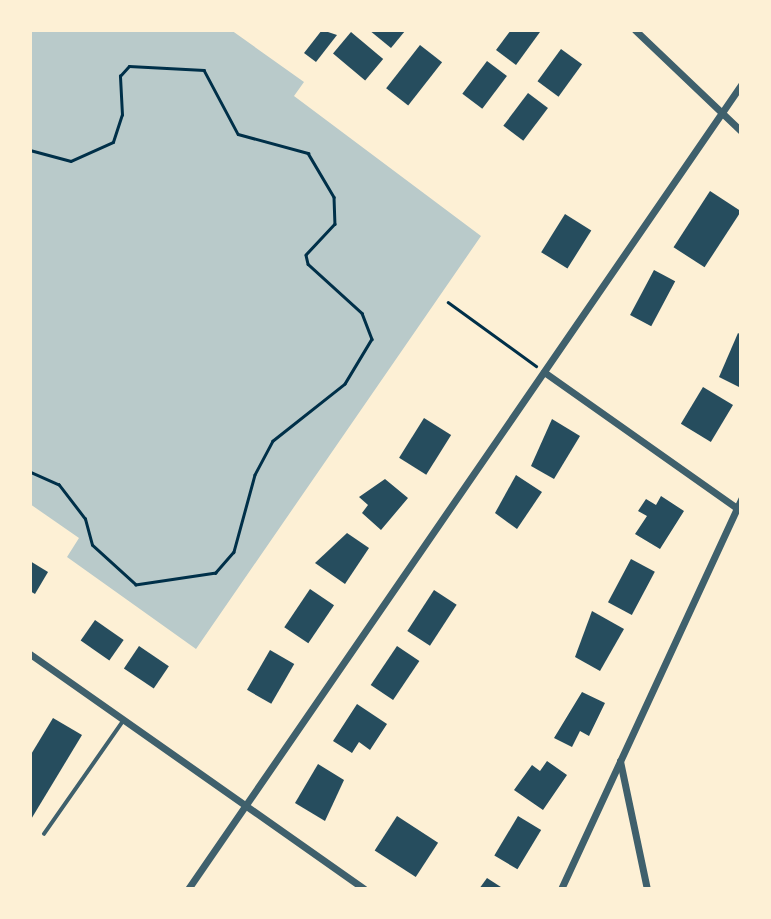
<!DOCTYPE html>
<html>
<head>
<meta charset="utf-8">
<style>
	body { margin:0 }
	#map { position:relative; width:771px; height:919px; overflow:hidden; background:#fdf0d5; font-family:Figtree,sans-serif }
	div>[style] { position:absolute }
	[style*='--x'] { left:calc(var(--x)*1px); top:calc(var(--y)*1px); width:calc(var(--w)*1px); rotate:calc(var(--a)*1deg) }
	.green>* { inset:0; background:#b9caca }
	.building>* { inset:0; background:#264d5e; transform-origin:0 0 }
	.path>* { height:2.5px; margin:-1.25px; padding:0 1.25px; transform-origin:1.25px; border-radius:1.25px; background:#003049 }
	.service>* { height:3.5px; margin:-1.75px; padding:0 1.75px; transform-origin:1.75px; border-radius:1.75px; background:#3f606c }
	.minor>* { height:7px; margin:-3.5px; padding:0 3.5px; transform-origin:3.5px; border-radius:3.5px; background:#3f606c }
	span { translate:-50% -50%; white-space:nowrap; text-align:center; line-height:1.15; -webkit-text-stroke:5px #fdf0d5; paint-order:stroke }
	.frame { position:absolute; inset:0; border:32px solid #fdf0d5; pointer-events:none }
</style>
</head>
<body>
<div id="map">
	<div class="green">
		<i style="clip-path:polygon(30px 30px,231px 30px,304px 82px,294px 96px,481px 236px,196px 649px,67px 557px,79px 538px,30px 504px)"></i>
	</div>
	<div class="building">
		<i style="clip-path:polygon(322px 30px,337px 35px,316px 62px,304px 53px)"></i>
		<i style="clip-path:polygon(369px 30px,403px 30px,405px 31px,391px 48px)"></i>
		<i style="clip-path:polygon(511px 30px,540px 32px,516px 65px,496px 50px)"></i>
		<i style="left:351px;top:32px;width:42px;height:28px;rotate:40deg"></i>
		<i style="left:420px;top:45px;width:28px;height:55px;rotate:38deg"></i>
		<i style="left:561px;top:49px;width:26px;height:40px;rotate:36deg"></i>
		<i style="left:487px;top:61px;width:25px;height:41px;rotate:37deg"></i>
		<i style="left:528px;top:93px;width:25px;height:41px;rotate:37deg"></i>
		<i style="left:710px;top:191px;width:37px;height:67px;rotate:33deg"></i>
		<i style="left:565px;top:214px;width:31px;height:45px;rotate:32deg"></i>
		<i style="left:654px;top:270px;width:24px;height:51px;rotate:28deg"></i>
		<i style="clip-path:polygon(738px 333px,741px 335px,741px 388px,719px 377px)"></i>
		<i style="left:703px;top:387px;width:35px;height:43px;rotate:31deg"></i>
		<i style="left:424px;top:418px;width:32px;height:47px;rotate:32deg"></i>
		<i style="clip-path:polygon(552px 419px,580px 436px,554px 479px,531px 466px)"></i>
		<i style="clip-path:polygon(516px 475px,542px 492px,517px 529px,495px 513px)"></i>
		<i style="clip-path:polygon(385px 479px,408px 498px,381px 530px,362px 513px,368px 505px,359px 497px)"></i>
		<i style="clip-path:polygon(661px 496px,684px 511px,660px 549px,635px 534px,647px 516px,638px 511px,646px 499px,656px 505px)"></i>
		<i style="clip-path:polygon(347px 533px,369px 548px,345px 584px,315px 563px)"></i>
		<i style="left:631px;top:559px;width:27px;height:49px;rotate:28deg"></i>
		<i style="clip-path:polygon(30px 561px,48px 572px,35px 594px,30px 591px)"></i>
		<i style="left:310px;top:589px;width:29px;height:46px;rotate:34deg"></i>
		<i style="left:434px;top:590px;width:27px;height:49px;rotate:33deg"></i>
		<i style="clip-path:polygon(592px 611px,624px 629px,600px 671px,575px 657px)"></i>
		<i style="left:95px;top:620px;width:35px;height:25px;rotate:35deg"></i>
		<i style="left:139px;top:646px;width:36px;height:27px;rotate:34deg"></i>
		<i style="left:397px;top:646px;width:27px;height:47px;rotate:34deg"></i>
		<i style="left:270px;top:650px;width:28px;height:46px;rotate:30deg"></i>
		<i style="clip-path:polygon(582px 692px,605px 703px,589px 736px,580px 731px,572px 747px,554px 738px)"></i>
		<i style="clip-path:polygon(357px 704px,387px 724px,370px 750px,359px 742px,352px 753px,333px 741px)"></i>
		<i style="clip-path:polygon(53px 718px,82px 735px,30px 821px,30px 756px)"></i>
		<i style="clip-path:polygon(547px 761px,567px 775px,543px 810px,514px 790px,532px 765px,540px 771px)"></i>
		<i style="clip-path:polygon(318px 764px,344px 780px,325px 821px,295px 803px)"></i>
		<i style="left:397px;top:816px;width:49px;height:41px;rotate:33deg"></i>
		<i style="left:518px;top:816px;width:27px;height:46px;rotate:31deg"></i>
		<i style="clip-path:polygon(487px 878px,504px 889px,479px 889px)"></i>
	</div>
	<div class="path">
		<i style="--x:30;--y:150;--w:42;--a:15"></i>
		<i style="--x:71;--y:161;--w:46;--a:-24.3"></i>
		<i style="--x:113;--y:142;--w:28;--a:-72"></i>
		<i style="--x:122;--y:115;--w:39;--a:-93"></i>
		<i style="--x:120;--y:76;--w:13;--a:-48"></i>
		<i style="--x:129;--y:66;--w:75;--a:3.1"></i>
		<i style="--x:204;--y:70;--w:72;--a:62"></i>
		<i style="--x:238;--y:134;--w:73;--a:15.2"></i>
		<i style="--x:308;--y:153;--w:51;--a:59.4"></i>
		<i style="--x:334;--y:197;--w:27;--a:88"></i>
		<i style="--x:335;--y:224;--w:42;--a:133.1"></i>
		<i style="--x:306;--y:255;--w:9;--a:77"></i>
		<i style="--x:308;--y:264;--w:73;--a:42.2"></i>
		<i style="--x:362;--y:313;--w:28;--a:69"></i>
		<i style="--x:372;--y:339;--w:52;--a:121"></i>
		<i style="--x:345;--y:384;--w:92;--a:141.6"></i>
		<i style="--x:273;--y:441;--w:38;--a:118"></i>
		<i style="--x:255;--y:475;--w:80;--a:105.3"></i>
		<i style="--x:234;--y:552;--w:28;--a:131"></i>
		<i style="--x:216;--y:573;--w:81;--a:171.5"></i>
		<i style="--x:136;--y:585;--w:59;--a:-137.7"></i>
		<i style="--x:92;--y:545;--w:27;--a:-105"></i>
		<i style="--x:85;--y:519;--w:43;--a:-127.4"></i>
		<i style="--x:59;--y:485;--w:32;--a:-156"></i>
		<i style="--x:448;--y:302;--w:109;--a:36"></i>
	</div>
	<div class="service">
		<i style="--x:44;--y:834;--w:138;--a:-55"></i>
	</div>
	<div class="minor">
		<i style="--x:635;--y:30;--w:146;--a:43.6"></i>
		<i style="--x:544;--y:372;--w:236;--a:35.2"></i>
		<i style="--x:30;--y:654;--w:408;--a:35.1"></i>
		<i style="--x:620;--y:761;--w:131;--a:78.1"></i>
		<i style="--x:188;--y:889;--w:976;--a:-55.48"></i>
		<i style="--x:561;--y:889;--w:430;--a:-65.2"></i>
	</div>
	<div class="frame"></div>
</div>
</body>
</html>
